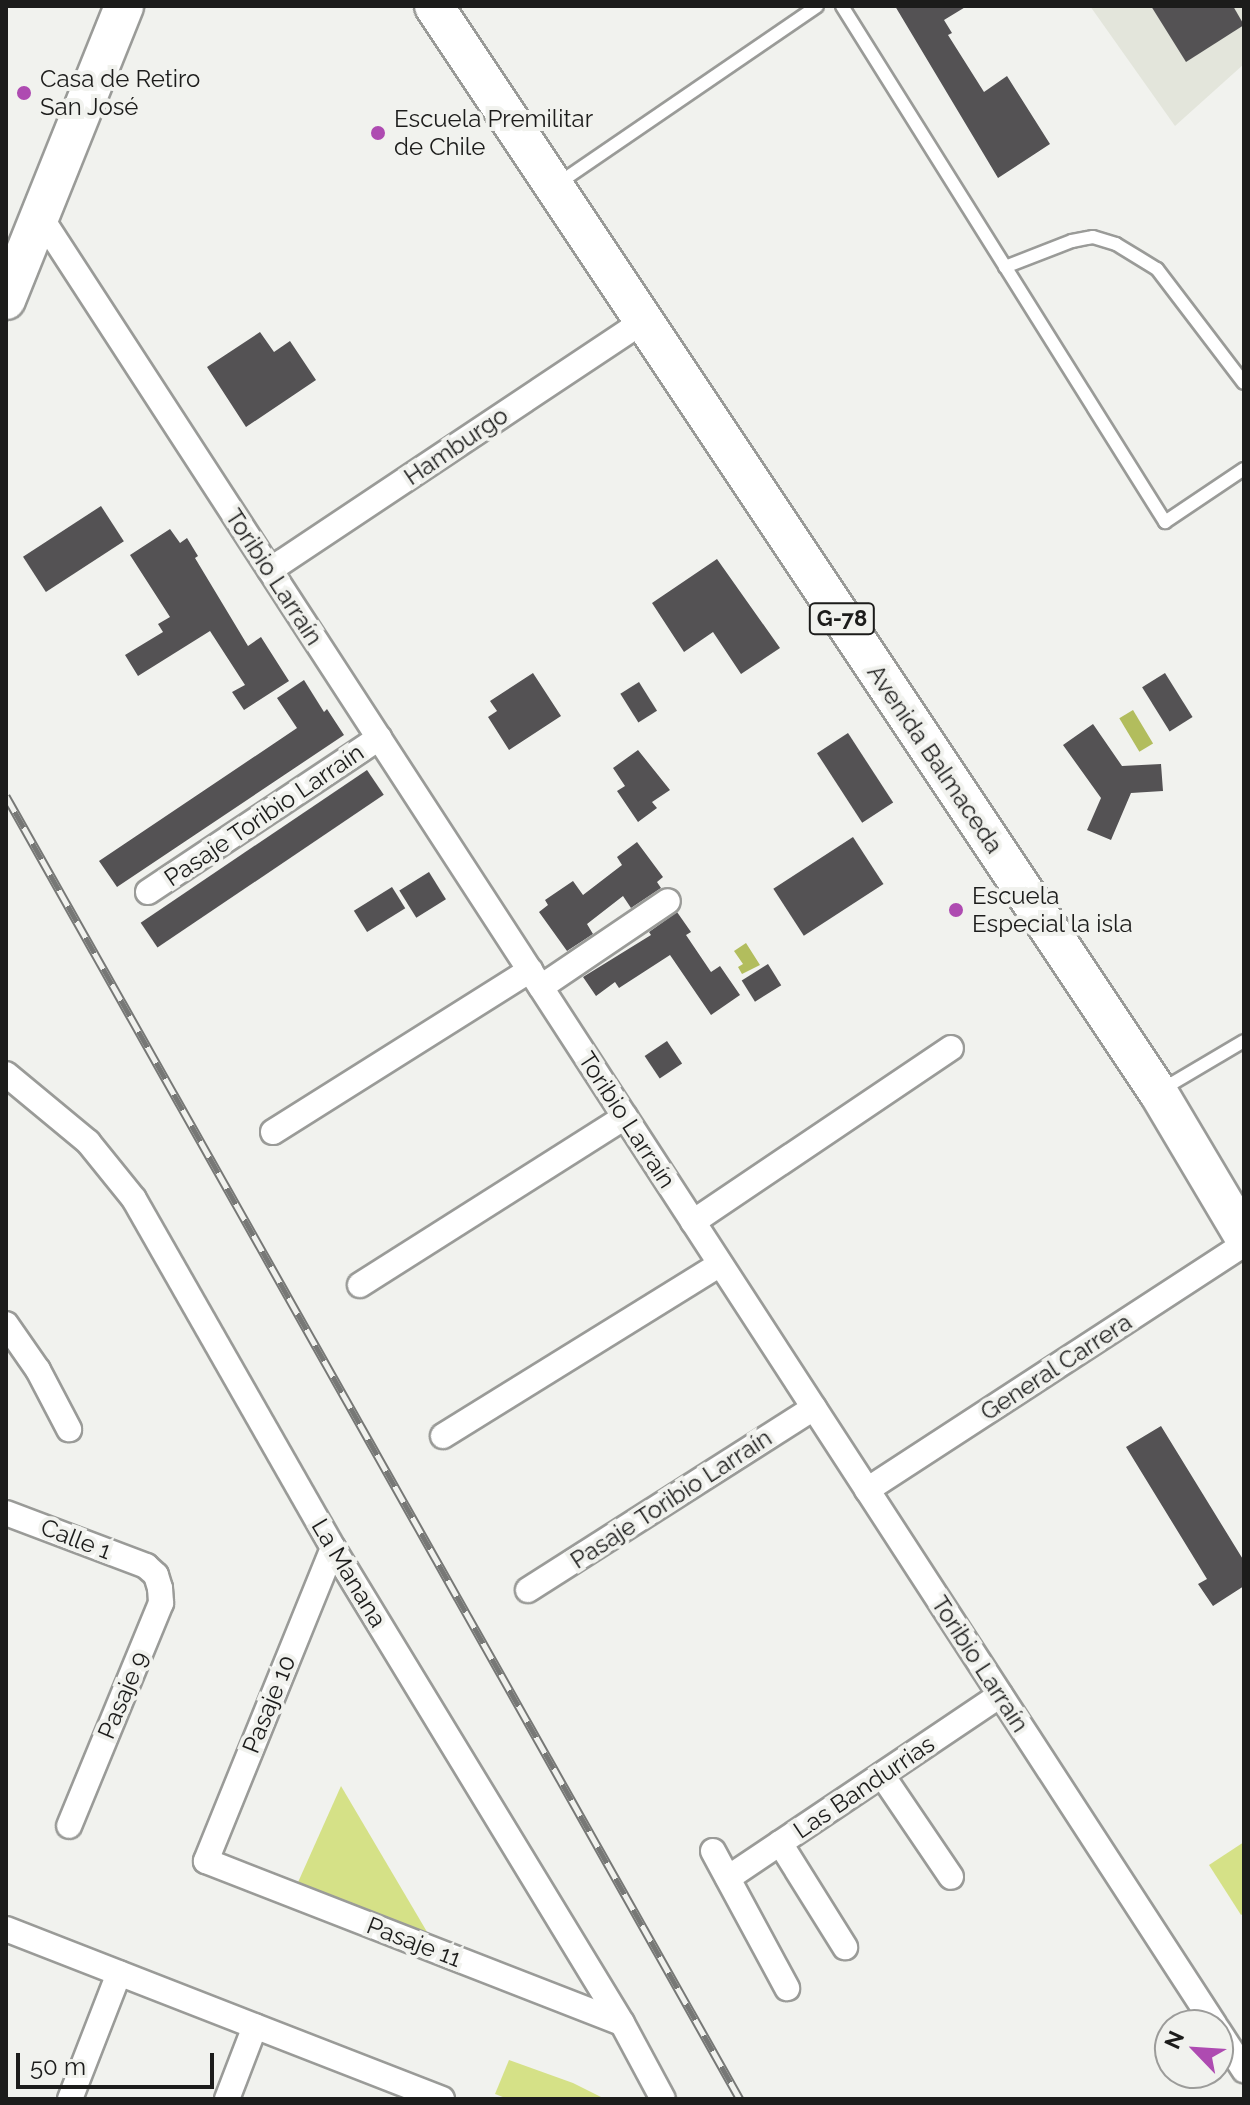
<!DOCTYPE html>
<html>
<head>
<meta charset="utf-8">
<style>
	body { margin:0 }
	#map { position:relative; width:1250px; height:2105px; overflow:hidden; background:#f1f2ee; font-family:Raleway,sans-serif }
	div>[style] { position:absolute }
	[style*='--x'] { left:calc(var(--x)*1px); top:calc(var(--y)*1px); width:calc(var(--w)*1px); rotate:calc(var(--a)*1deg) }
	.built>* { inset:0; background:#e3e5db }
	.green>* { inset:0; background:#d5e187 }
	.water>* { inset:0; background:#b2bd5d; transform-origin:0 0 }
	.building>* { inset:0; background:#545254; transform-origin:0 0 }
	.roads { filter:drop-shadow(2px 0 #9a9b98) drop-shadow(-2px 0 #9a9b98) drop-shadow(0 2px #9a9b98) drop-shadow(0 -2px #9a9b98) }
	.service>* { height:12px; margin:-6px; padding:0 6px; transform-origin:6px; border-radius:6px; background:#fff }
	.minor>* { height:24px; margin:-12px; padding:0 12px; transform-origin:12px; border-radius:12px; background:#fff }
	.primary>* { height:38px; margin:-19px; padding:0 19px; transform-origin:19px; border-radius:19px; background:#fff }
	.rail>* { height:9px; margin-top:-4.5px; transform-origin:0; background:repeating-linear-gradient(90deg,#f1f2ee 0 18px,#777876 0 36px); box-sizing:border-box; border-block:2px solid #777876 }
	.dots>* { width:22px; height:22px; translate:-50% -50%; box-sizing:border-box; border:4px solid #f1f2ee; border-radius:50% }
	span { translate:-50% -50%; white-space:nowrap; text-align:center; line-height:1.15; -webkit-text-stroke:8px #f1f2ee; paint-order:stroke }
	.shield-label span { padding:2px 6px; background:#f1f2ee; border:2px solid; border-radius:6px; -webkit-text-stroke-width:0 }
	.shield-label { font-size:22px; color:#1c1c1b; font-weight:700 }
	.poi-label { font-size:24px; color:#1c1c1b }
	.left { translate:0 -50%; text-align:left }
	.street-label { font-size:24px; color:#1c1c1b }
	.frame { position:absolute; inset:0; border:8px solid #1c1c1b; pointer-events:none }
	.north { position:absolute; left:1154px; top:2009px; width:80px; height:80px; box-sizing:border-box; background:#f1f2ee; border:2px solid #9c9c9a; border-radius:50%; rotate:295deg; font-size:22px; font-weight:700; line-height:32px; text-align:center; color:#1c1c1b }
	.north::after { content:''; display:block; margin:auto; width:28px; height:36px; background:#ae4bb1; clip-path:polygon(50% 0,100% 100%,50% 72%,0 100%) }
	.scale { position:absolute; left:16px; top:2053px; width:198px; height:36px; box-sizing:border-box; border:4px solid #1c1c1b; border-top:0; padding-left:10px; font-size:24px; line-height:28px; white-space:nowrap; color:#1c1c1b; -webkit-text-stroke:6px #f1f2ee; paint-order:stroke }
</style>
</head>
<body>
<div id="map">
	<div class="built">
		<i style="clip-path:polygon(1090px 6px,1244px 6px,1244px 64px,1175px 126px)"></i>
	</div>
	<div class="green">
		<i style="clip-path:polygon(341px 1786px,433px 1942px,295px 1889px)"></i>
		<i style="clip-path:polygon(1244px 1842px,1244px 1913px,1241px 1915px,1209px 1865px)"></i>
		<i style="clip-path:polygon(509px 2060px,573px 2083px,605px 2099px,508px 2099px,495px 2094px)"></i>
	</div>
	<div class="water">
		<i style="left:1133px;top:710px;width:39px;height:16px;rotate:59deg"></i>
		<i style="clip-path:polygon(746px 943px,760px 965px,742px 974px,738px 967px,743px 964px,734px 951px)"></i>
	</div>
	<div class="building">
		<i style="clip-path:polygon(895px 6px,967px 6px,944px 20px,952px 33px,948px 35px,984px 92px,1007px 76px,1050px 144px,998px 178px)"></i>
		<i style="clip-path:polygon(1151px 6px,1233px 6px,1244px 25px,1186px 62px)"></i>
		<i style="clip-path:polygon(260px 332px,274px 352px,290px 341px,316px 380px,246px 427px,207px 367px)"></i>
		<i style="left:101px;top:506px;width:42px;height:93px;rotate:57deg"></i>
		<i style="clip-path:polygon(170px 529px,180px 543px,187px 538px,198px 556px,195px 558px,248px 646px,261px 637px,289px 681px,244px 710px,232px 692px,245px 685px,210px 631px,138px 676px,125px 655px,163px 632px,158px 624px,170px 617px,130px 555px)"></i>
		<i style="clip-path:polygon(717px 559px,780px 648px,741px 674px,713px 632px,684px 652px,652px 603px)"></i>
		<i style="clip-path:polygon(533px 673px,561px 716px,509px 750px,488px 717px,497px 711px,490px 701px)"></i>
		<i style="left:1165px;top:673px;width:52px;height:27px;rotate:58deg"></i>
		<i style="clip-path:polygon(304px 680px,324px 712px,327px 709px,344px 735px,117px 887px,99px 861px,297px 728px,277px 698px)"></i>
		<i style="left:639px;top:682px;width:34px;height:22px;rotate:58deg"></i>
		<i style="clip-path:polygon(1093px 724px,1122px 766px,1161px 764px,1163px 791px,1131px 793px,1111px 840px,1087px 830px,1101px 798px,1063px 745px)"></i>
		<i style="left:848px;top:733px;width:83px;height:37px;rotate:57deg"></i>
		<i style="clip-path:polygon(638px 750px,670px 790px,652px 802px,657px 808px,638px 822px,617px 791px,625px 786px,613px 768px)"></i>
		<i style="left:367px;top:770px;width:30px;height:273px;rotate:56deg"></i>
		<i style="left:853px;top:837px;width:56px;height:95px;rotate:57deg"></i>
		<i style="clip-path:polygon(637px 842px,663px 877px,657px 882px,661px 888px,631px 908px,623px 896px,587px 924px,593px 934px,567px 951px,539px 912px,548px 905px,545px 900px,573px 881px,583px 895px,622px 865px,617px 857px)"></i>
		<i style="left:429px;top:872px;width:32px;height:35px;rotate:58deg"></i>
		<i style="left:392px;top:887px;width:25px;height:45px;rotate:58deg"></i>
		<i style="clip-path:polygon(677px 912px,691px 932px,686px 935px,711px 972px,720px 966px,740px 995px,711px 1015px,670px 955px,619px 988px,615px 982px,596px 996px,583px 977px,651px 935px,649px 932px)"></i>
		<i style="left:768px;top:964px;width:25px;height:31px;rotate:58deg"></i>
		<i style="left:667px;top:1041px;width:27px;height:27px;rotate:56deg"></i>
		<i style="clip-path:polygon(1161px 1426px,1244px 1561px,1244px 1586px,1213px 1606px,1198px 1584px,1207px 1579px,1126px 1447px)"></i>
	</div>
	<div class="roads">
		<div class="service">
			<i style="--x:842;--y:6;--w:609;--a:57.95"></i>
			<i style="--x:1165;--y:522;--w:95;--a:-33.9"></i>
			<i style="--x:556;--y:185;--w:316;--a:-34.4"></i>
			<i style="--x:1005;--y:267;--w:72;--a:-21.2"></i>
			<i style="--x:1072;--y:241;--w:21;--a:-11"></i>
			<i style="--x:1093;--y:237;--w:24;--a:17"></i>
			<i style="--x:1116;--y:244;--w:48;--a:31.4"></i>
			<i style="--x:1157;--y:269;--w:143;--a:52.7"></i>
			<i style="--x:1161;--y:1090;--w:96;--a:-30.6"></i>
		</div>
		<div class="minor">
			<i style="--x:40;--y:216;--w:2157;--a:57"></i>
			<i style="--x:270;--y:570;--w:448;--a:-33.7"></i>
			<i style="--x:148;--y:892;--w:278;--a:-33.7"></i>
			<i style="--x:541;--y:987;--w:153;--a:-34.1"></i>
			<i style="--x:6;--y:1074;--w:107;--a:39.7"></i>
			<i style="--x:88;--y:1142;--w:73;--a:51.1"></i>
			<i style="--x:134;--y:1199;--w:402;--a:60.3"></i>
			<i style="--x:333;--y:1548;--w:556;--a:58.68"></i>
			<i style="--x:622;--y:2023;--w:86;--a:61.7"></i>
			<i style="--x:273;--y:1132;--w:304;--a:-32.2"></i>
			<i style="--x:693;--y:1222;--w:311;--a:-34"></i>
			<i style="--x:360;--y:1285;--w:314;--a:-32.4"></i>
			<i style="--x:6;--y:1324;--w:56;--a:55.2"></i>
			<i style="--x:38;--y:1370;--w:67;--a:62.3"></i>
			<i style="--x:443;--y:1436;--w:326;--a:-31.8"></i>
			<i style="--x:867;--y:1490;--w:450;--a:-33.1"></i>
			<i style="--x:6;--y:1513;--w:150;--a:20.7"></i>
			<i style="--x:146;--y:1566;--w:13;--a:42"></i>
			<i style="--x:156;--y:1575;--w:14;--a:73"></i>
			<i style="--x:160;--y:1588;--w:15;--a:86"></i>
			<i style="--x:161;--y:1603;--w:241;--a:112.4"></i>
			<i style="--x:333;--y:1548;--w:338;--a:112.1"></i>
			<i style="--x:206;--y:1861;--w:446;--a:21.3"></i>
			<i style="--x:528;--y:1590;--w:339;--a:-32.5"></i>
			<i style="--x:882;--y:1775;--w:123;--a:55.9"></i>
			<i style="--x:780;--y:1843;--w:123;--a:58"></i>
			<i style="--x:713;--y:1851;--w:156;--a:61.6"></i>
			<i style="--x:728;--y:1878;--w:328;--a:-33.9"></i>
			<i style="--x:6;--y:1929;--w:468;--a:21.3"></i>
			<i style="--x:1218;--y:2030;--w:48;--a:57"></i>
			<i style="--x:70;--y:2099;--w:135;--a:-68.7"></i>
			<i style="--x:227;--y:2099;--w:78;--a:-69"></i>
		</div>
		<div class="primary">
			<i style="--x:434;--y:6;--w:1305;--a:56.31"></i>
			<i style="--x:1158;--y:1092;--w:169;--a:59.3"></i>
			<i style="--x:6;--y:300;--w:317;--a:-68.1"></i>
		</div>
	</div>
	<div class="rail">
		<i style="--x:6;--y:796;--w:1496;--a:60.61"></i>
	</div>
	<div class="dots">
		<i style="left:24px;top:93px;background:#ae4bb1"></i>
		<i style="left:378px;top:133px;background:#ae4bb1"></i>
		<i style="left:956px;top:910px;background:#ae4bb1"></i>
	</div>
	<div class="shield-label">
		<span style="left:842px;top:619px">G-78</span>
	</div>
	<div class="poi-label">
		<span class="left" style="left:40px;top:93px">Casa de Retiro<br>San José</span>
		<span class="left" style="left:394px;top:133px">Escuela Premilitar<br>de Chile</span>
		<span class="left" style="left:972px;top:910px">Escuela<br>Especial la isla</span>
	</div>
	<div class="street-label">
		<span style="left:456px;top:446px;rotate:-34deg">Hamburgo</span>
		<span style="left:274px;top:577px;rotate:57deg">Toribio Larraín</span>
		<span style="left:935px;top:759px;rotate:56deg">Avenida Balmaceda</span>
		<span style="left:264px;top:815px;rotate:-34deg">Pasaje Toribio Larraín</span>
		<span style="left:627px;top:1120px;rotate:57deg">Toribio Larraín</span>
		<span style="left:1056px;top:1367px;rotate:-33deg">General Carrera</span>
		<span style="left:671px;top:1499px;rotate:-33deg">Pasaje Toribio Larraín</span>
		<span style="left:76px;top:1539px;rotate:21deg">Calle 1</span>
		<span style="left:349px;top:1573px;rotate:59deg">La Manana</span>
		<span style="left:980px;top:1664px;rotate:57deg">Toribio Larraín</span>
		<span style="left:123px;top:1695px;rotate:-67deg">Pasaje 9</span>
		<span style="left:269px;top:1704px;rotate:-68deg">Pasaje 10</span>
		<span style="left:864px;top:1787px;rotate:-34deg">Las Bandurrias</span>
		<span style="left:414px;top:1942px;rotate:21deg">Pasaje 11</span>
	</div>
	<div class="frame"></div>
	<div class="north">N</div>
	<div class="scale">50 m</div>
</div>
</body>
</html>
